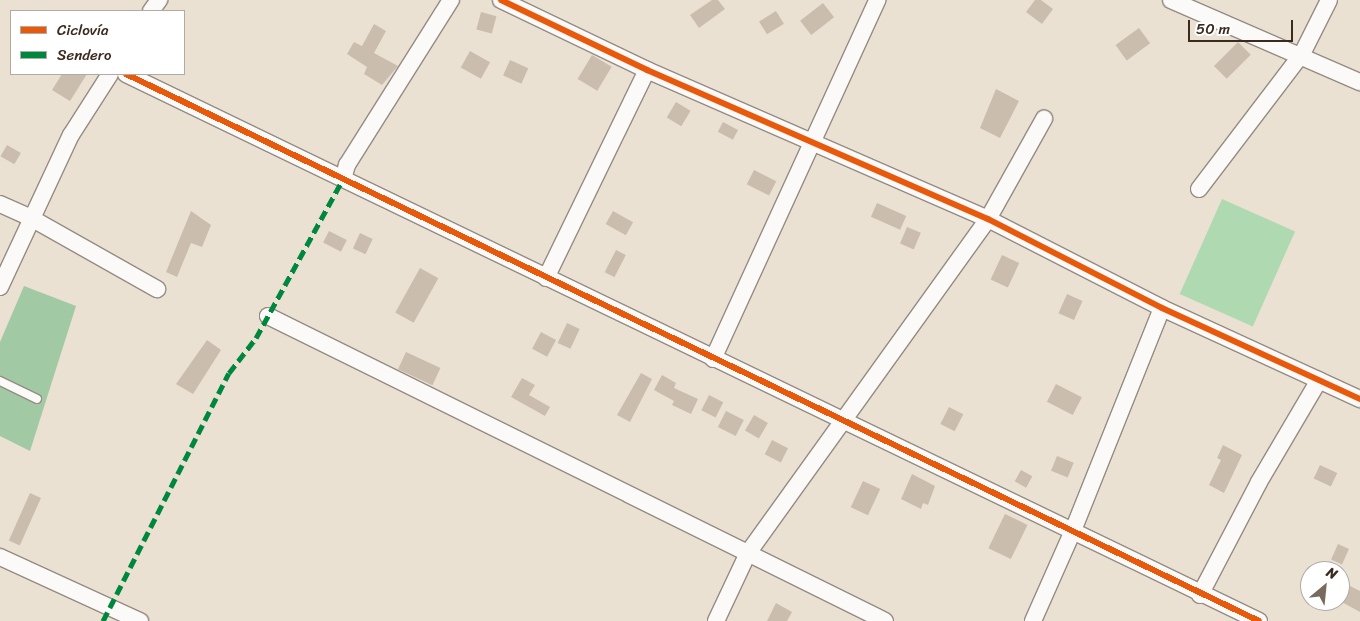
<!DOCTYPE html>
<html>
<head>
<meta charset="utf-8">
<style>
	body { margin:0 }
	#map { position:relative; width:1360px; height:621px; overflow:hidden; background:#eae1d2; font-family:Sriracha,sans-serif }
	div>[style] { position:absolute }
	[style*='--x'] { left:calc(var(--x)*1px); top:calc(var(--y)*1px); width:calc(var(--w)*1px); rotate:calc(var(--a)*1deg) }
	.green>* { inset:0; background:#afd9b1; transform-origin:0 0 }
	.forest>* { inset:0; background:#a1c9a4 }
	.building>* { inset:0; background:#cbbdae; transform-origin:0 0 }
	.roads { filter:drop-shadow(1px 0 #948c83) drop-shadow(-1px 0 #948c83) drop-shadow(0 1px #948c83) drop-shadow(0 -1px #948c83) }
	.lane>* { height:8px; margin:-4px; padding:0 4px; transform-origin:4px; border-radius:4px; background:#fcfaf8 }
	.street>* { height:16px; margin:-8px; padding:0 8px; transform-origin:8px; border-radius:8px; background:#fcfaf8 }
	.quiet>* { height:5px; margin-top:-2.5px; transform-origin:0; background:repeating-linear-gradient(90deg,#00873e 0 10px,transparent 0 15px) }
	.cycleway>* { height:6px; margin:-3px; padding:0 3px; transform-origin:3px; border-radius:3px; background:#e8590c }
	span { translate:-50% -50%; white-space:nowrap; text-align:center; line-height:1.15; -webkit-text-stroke:4px #fff; paint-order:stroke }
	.legend { position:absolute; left:10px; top:10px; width:175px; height:65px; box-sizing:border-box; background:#fff; border:1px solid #b1aaa5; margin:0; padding:6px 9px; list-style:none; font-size:15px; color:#3b2a1e }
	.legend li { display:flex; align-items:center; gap:10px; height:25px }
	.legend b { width:25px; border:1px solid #b1aaa5 }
	.north { position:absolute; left:1300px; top:561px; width:50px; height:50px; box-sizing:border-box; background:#fff; border:1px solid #b1aaa5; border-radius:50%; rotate:28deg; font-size:14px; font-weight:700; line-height:20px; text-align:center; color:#3b2a1e }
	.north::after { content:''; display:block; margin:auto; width:18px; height:22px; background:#786a5d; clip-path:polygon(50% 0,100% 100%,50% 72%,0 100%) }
	.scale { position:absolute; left:1188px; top:20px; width:105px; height:22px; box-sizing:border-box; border:2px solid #3b2a1e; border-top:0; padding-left:6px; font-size:15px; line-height:18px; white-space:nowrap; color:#3b2a1e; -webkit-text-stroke:4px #fff; paint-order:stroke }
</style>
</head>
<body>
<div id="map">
	<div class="green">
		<i style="left:1222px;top:199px;width:80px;height:104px;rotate:24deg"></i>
	</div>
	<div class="forest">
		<i style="clip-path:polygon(24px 286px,76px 306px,30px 451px,0 436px,0 342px)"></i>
	</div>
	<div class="building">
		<i style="clip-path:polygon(712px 0,718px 0,725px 9px,699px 28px,690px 15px)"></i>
		<i style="clip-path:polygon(1035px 0,1041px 0,1053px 9px,1042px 24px,1026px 12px)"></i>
		<i style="left:823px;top:3px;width:18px;height:29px;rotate:52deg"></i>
		<i style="left:776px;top:11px;width:15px;height:20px;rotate:58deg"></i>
		<i style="left:481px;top:12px;width:16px;height:18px;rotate:15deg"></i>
		<i style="clip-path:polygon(374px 24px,386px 31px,374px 53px,398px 66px,382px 85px,364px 74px,367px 67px,347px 54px,354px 42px,362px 46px)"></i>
		<i style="left:1139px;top:28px;width:19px;height:29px;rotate:54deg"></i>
		<i style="left:1238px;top:42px;width:18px;height:34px;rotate:45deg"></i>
		<i style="left:470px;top:51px;width:23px;height:19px;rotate:29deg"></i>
		<i style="left:592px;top:55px;width:23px;height:28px;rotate:31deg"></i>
		<i style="left:510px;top:60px;width:20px;height:17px;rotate:24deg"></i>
		<i style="clip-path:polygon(62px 74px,87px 74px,70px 101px,52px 90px)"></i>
		<i style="clip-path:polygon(996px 89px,1019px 101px,1000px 138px,980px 128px)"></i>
		<i style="left:676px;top:102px;width:17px;height:18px;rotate:31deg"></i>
		<i style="left:723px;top:122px;width:17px;height:11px;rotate:28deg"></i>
		<i style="left:7px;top:145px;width:16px;height:13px;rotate:30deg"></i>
		<i style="left:754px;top:170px;width:25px;height:16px;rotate:27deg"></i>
		<i style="left:877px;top:203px;width:32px;height:15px;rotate:24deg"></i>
		<i style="clip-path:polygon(191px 211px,211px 225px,202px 247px,191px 243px,177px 277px,166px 272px)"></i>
		<i style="left:613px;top:211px;width:23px;height:15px;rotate:29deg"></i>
		<i style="left:907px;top:227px;width:15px;height:18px;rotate:23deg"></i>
		<i style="left:329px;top:231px;width:20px;height:13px;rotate:27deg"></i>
		<i style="left:360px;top:233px;width:14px;height:17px;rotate:25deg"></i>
		<i style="left:616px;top:250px;width:11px;height:25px;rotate:27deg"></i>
		<i style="left:1002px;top:255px;width:19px;height:27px;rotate:25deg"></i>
		<i style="left:420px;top:268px;width:21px;height:51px;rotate:29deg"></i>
		<i style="left:1067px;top:294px;width:17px;height:21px;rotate:24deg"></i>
		<i style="left:567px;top:323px;width:14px;height:22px;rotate:25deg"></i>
		<i style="left:541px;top:332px;width:17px;height:19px;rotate:28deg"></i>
		<i style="clip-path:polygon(207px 340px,221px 350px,193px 394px,176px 384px)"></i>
		<i style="left:406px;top:352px;width:38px;height:19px;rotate:25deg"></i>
		<i style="clip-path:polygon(641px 373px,652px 379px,630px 422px,617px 415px)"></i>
		<i style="clip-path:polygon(662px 375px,676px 383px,674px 388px,698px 399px,691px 414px,672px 405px,674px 401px,654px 390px)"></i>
		<i style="clip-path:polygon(522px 378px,535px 385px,529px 395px,550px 407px,545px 416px,511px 397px)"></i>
		<i style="left:1056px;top:384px;width:29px;height:20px;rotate:27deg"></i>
		<i style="left:709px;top:395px;width:16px;height:17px;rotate:27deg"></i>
		<i style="left:949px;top:407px;width:16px;height:19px;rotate:27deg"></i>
		<i style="left:726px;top:411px;width:20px;height:18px;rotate:27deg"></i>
		<i style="left:754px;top:415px;width:16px;height:18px;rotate:30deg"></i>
		<i style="left:772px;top:440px;width:18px;height:16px;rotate:27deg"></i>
		<i style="clip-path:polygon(1223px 445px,1242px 455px,1224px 493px,1209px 485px,1221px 460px,1217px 458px)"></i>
		<i style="left:1057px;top:456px;width:18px;height:16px;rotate:22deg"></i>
		<i style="left:1320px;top:465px;width:19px;height:15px;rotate:25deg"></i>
		<i style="left:1021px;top:470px;width:13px;height:13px;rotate:29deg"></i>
		<i style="clip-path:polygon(912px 474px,935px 486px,928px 505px,923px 503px,921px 509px,901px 499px)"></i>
		<i style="left:863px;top:481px;width:19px;height:29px;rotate:25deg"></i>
		<i style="left:30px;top:493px;width:12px;height:52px;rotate:24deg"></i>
		<i style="left:1005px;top:514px;width:25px;height:38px;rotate:26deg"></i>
		<i style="left:1338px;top:544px;width:12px;height:17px;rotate:24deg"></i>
		<i style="clip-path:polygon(1340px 581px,1360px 591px,1360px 612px,1340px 601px)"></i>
		<i style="clip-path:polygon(776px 603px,792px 612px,787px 621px,767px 621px)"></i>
	</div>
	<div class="roads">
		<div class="lane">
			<i style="--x:0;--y:381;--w:41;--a:25.9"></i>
		</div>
		<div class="street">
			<i style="--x:501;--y:0;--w:162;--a:25.6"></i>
			<i style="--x:647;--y:70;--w:372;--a:23.6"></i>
			<i style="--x:988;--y:219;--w:195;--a:27.1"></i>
			<i style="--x:1162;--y:308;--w:218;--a:24.7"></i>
			<i style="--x:1171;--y:0;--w:206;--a:23.5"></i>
			<i style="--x:151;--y:11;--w:14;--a:-54"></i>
			<i style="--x:126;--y:74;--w:1258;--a:25.77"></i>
			<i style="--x:343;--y:179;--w:15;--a:-74"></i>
			<i style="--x:347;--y:165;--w:195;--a:-57.8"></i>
			<i style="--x:1199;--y:189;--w:170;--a:-52.7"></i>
			<i style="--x:1302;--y:54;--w:60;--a:-63.4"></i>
			<i style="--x:0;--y:204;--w:34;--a:24"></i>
			<i style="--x:31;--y:218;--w:145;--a:29.4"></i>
			<i style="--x:546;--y:278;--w:231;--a:-64.1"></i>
			<i style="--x:0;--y:287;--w:168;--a:-65"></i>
			<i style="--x:71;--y:135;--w:72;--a:-57.4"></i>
			<i style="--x:268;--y:316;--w:688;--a:26.3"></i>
			<i style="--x:713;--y:359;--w:395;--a:-65.4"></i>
			<i style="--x:0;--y:557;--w:154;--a:24.6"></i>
			<i style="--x:1200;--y:595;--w:127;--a:-62.4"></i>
			<i style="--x:1259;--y:482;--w:118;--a:-59.5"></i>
			<i style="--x:716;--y:621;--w:75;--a:-64.8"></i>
			<i style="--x:748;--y:553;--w:411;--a:-54.3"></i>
			<i style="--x:988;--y:219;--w:115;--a:-60.8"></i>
			<i style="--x:1033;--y:621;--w:96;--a:-66.1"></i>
			<i style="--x:1072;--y:533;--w:242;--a:-68.2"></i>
		</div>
	</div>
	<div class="quiet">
		<i style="--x:103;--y:621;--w:278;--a:-63.1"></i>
		<i style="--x:229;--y:373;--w:44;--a:-52.4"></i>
		<i style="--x:256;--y:338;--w:181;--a:-61.3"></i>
	</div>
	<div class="cycleway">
		<i style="--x:501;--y:0;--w:162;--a:25.6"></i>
		<i style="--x:647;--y:70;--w:372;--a:23.6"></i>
		<i style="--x:988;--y:219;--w:195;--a:27.1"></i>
		<i style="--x:1162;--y:308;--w:218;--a:24.7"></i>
		<i style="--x:126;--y:74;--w:1258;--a:25.77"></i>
	</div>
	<ul class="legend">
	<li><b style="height:6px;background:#e8590c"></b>Ciclovía</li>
	<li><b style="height:6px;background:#00873e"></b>Sendero</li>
	</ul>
	<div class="north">N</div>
	<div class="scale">50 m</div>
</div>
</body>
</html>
